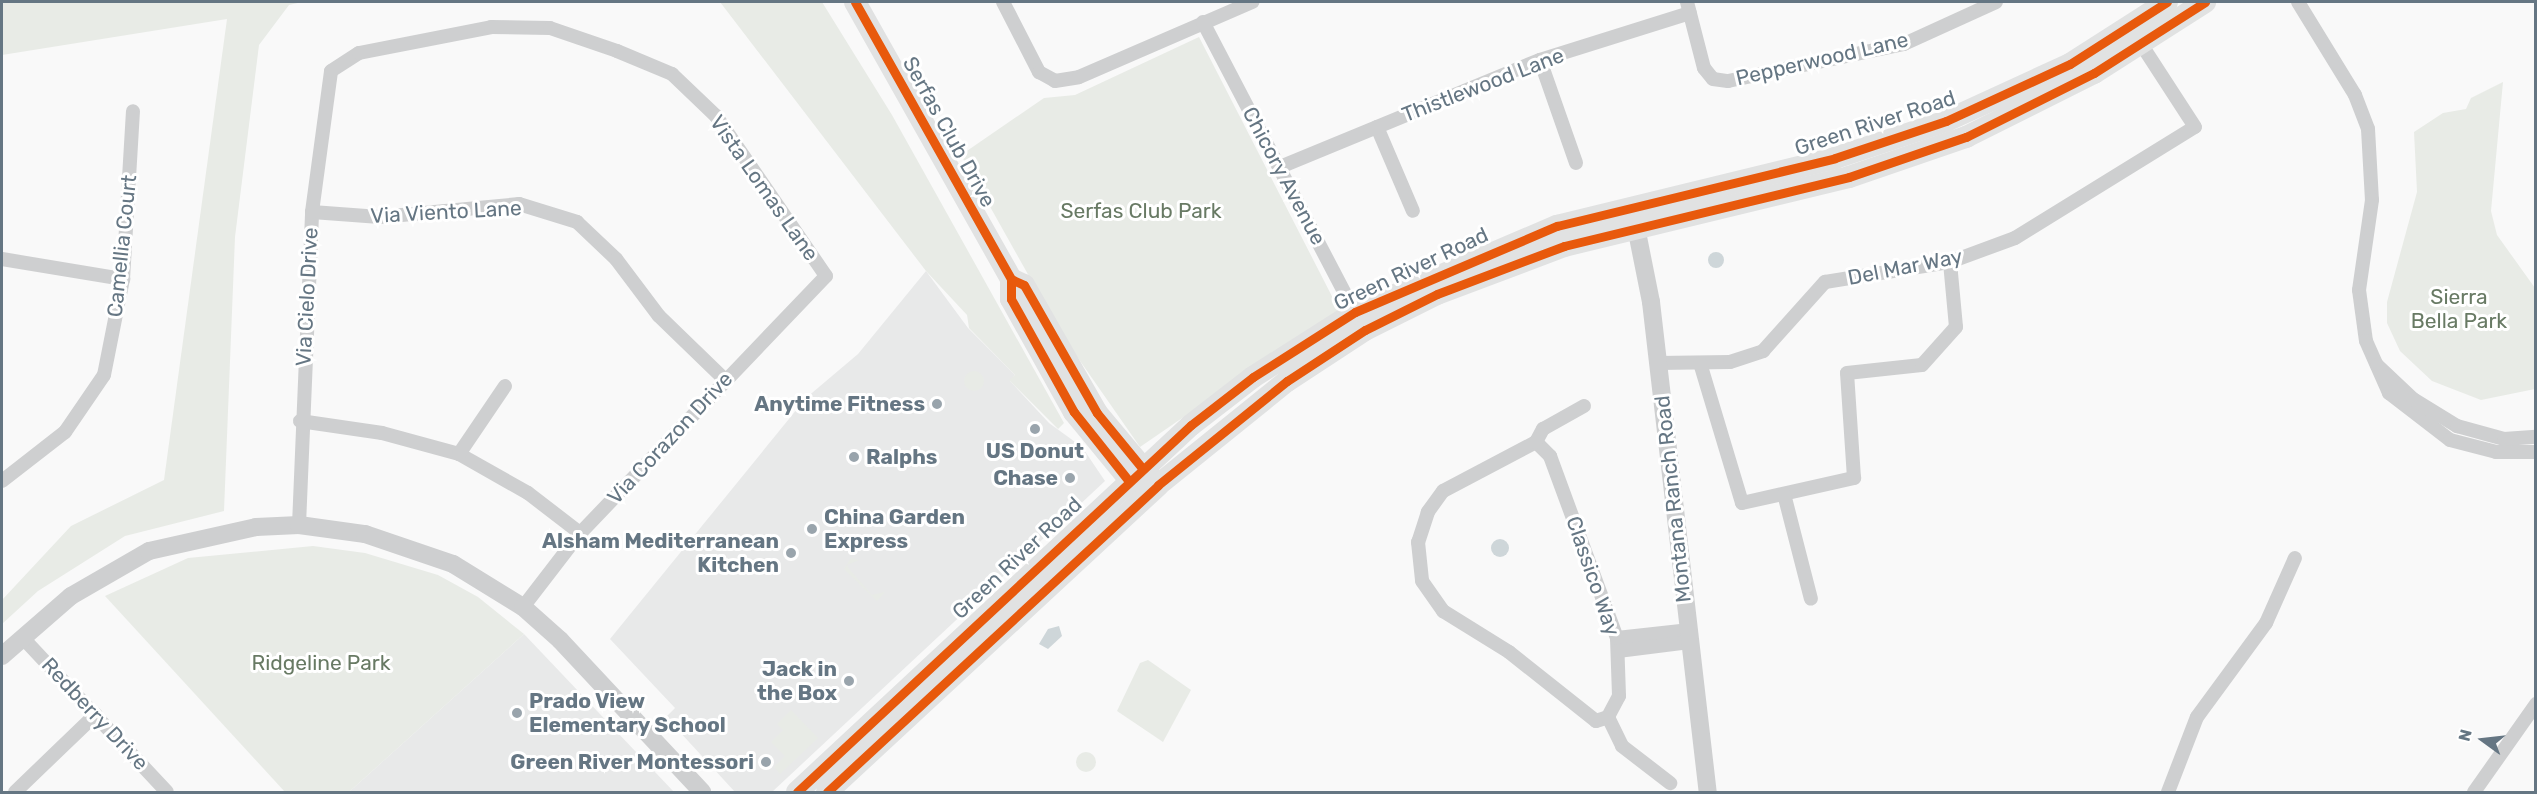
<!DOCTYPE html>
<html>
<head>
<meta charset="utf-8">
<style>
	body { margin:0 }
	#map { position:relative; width:2537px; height:794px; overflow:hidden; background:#f9f9f9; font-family:Rubik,sans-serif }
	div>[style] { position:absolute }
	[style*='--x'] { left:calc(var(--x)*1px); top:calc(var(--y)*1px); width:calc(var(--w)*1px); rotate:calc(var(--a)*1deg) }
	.built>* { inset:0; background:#e8e9e9 }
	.green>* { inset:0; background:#e8ebe6 }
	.round { border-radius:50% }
	.water>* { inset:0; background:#ced6d9 }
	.minor>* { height:14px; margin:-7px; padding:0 7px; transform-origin:7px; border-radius:7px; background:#cecfd0 }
	.tertiary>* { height:18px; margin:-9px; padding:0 9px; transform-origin:9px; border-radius:9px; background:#cecfd0 }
	.primary>* { height:22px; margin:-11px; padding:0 11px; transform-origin:11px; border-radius:11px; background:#e1e2e2 }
	.cycleway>* { height:9px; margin:-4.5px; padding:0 4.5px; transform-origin:4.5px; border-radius:4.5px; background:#e8590c }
	.dots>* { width:16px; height:16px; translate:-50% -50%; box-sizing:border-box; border:3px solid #fff; border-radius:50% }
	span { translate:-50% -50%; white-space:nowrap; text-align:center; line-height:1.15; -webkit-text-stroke:6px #fff; paint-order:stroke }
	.street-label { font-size:21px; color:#657683 }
	.park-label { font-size:21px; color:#687a64 }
	.poi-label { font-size:21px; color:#657683; font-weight:700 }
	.right { translate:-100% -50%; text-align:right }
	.left { translate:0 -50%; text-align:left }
	.frame { position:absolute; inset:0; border:3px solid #657683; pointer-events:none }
	.north { position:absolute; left:2453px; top:710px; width:60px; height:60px; -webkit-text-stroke:4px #fff; paint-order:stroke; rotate:285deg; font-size:16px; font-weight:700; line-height:24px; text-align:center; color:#657683 }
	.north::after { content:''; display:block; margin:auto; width:21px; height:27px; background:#657683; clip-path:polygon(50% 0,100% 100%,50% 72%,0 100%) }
</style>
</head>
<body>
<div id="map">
	<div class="built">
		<i style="clip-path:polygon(926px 271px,968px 328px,1015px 375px,1010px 381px,1049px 423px,1082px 447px,1105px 481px,772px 792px,735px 792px,666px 717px,675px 708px,610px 639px,806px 398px,858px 354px)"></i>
		<i style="clip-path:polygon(524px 634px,674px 792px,349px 792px)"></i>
	</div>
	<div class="green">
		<i style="clip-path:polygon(2px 2px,302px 2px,289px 5px,259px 45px,235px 237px,224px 511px,125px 536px,38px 591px,2px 624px,2px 600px,71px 526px,164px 480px,227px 19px,2px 55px)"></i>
		<i style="clip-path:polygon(720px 2px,822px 2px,892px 115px,1064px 423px,1058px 429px,1009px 380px,1015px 375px,969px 328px,967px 315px,926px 271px)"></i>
		<i style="clip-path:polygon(1199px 37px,1339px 310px,1140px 447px,1062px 335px,961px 155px,1044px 98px,1075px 95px)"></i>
		<i style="clip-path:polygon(2503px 82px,2491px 211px,2497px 235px,2535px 288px,2535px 389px,2481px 400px,2432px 381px,2400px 351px,2387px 323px,2387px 302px,2417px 192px,2414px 132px,2443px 113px,2466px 109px,2471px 98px)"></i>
		<i class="round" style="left:964px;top:371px;width:20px;height:20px"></i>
		<i style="clip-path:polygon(313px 546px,365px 553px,438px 575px,478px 597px,524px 634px,349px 792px,285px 792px,105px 596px,188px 558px)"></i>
		<i style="clip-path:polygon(851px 558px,859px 560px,847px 565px,849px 569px,872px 595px,885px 592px,877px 601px,844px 569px)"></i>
		<i style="clip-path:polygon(1148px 660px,1191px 690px,1163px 742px,1117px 711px,1140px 663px)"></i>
		<i style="clip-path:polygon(791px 710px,818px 738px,780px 774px,774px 767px,785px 756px,771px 742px,783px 730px,777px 724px)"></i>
		<i class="round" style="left:1076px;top:752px;width:20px;height:20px"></i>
	</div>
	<div class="water">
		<i class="round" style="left:1708px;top:252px;width:16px;height:16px"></i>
		<i class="round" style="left:1491px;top:539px;width:18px;height:18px"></i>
		<i style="clip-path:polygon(1059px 626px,1062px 636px,1048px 649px,1039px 644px,1048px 629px)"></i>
	</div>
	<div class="minor">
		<i style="--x:1003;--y:2;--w:79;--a:62.8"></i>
		<i style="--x:1039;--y:72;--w:18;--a:29"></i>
		<i style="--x:1055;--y:81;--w:24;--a:-9"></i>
		<i style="--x:1079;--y:77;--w:189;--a:-23.4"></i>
		<i style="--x:1687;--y:2;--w:68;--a:75.6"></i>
		<i style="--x:1704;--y:68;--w:14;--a:51"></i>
		<i style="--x:1713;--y:79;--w:15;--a:8"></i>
		<i style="--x:1728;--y:81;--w:180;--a:-11.9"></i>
		<i style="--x:1904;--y:44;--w:101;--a:-24.5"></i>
		<i style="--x:2298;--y:2;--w:109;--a:58.5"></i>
		<i style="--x:2355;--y:95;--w:36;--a:69"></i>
		<i style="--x:2368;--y:129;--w:71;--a:86.8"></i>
		<i style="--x:2372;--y:200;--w:91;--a:98.2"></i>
		<i style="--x:2359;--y:290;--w:51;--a:82.2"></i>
		<i style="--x:2366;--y:341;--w:57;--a:66.1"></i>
		<i style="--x:2389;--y:393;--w:77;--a:37.6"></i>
		<i style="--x:2450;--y:440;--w:48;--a:14.6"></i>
		<i style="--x:2496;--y:452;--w:40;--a:0"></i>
		<i style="--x:1203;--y:22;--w:334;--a:62.4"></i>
		<i style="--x:1540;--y:60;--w:109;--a:70.7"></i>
		<i style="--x:1377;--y:127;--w:91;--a:66.8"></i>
		<i style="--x:1280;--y:167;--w:281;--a:-22.4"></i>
		<i style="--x:1540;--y:60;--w:157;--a:-17.4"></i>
		<i style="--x:312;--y:212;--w:68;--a:4.2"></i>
		<i style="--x:380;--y:217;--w:140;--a:-5.3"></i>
		<i style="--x:519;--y:204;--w:61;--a:17.2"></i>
		<i style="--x:577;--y:222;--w:54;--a:43.5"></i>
		<i style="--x:616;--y:259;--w:71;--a:53"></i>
		<i style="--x:659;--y:316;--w:91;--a:44.1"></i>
		<i style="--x:2;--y:259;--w:123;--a:9.4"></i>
		<i style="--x:1658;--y:363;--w:72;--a:-0.8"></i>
		<i style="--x:1730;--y:362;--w:35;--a:-18"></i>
		<i style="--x:1763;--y:351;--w:93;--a:-48.1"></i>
		<i style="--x:1825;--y:282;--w:127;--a:-9.1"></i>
		<i style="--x:1950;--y:262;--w:69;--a:-20.3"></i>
		<i style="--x:2015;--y:238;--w:211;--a:-31.7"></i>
		<i style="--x:2195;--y:127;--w:99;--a:-123"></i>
		<i style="--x:1700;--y:363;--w:146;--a:73.3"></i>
		<i style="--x:1742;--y:503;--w:115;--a:-12.6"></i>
		<i style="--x:1854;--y:478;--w:105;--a:-93.8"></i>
		<i style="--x:1847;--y:373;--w:75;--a:-6.1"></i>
		<i style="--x:1922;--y:365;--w:51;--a:-48.2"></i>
		<i style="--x:1956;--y:327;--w:65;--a:-95.3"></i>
		<i style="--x:2377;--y:365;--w:50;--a:43.4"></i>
		<i style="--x:2413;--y:399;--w:52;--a:31.5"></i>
		<i style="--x:2457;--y:426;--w:49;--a:15.5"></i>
		<i style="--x:2504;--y:439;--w:32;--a:-4"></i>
		<i style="--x:300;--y:421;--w:83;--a:8.3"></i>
		<i style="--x:382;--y:433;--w:80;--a:15.3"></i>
		<i style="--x:459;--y:454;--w:79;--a:29.5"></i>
		<i style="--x:528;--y:493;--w:66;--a:37.6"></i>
		<i style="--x:1536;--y:442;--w:105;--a:152.2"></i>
		<i style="--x:1443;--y:491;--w:26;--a:126"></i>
		<i style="--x:1428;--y:512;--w:32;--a:108"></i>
		<i style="--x:1418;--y:542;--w:39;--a:84"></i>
		<i style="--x:1422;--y:581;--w:37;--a:55"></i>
		<i style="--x:1443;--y:611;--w:78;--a:31.8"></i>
		<i style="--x:1509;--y:652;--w:111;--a:38.4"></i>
		<i style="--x:1596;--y:721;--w:13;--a:-18"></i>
		<i style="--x:1608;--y:717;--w:32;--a:64"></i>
		<i style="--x:1622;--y:746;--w:61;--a:37.6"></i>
		<i style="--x:1536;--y:442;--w:20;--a:45"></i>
		<i style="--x:1550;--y:456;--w:194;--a:69.8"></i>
		<i style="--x:1617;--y:638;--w:58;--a:88"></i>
		<i style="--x:1619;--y:696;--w:24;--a:118"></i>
		<i style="--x:1536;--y:442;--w:15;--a:-62"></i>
		<i style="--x:1543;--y:429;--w:47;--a:-29.3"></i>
		<i style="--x:459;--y:454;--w:82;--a:-55.9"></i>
		<i style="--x:2;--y:481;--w:80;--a:-37.9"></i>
		<i style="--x:65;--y:432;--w:69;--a:-55.6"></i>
		<i style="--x:104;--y:375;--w:98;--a:-78.8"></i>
		<i style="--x:123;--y:279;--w:168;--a:-86.6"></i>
		<i style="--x:1784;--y:494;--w:108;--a:75.6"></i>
		<i style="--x:299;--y:525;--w:313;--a:-87.6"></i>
		<i style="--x:312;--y:212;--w:142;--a:-82.3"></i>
		<i style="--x:331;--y:71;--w:33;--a:-33"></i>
		<i style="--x:359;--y:53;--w:135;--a:-11.1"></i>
		<i style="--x:491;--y:27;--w:59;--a:1"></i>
		<i style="--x:550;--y:28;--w:71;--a:18.9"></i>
		<i style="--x:617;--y:51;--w:60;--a:22.7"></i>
		<i style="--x:672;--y:74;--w:61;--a:43.7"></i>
		<i style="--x:716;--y:116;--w:194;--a:55.5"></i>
		<i style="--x:826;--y:276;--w:356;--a:133.7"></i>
		<i style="--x:580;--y:533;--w:93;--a:127.6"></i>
		<i style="--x:22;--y:637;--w:212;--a:46.9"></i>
		<i style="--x:1617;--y:638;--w:71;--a:-6.4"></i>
		<i style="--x:1618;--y:651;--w:72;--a:-7.2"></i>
		<i style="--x:15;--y:792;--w:112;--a:-43.9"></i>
		<i style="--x:2168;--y:792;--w:80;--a:-68.9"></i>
		<i style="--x:2197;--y:717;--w:117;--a:-53.7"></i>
		<i style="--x:2266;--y:623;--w:71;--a:-66"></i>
		<i style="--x:2474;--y:792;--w:108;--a:-54.8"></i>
	</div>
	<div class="tertiary">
		<i style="--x:1634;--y:217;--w:87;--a:78.7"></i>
		<i style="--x:1651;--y:302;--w:493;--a:83.4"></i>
		<i style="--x:2;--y:656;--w:91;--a:-41"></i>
		<i style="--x:71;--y:596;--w:90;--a:-30"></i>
		<i style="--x:149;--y:551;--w:110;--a:-12.6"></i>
		<i style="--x:256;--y:527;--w:43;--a:-2.7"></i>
		<i style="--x:299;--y:525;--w:67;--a:7.8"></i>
		<i style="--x:365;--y:534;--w:93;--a:18.8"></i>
		<i style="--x:453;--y:564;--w:82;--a:31.6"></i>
		<i style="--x:523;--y:607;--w:50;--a:41.7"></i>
		<i style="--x:560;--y:640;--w:208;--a:46.9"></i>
	</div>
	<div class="primary">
		<i style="--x:855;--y:2;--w:318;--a:60.6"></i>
		<i style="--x:1011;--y:279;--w:20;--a:90"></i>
		<i style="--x:1011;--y:299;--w:129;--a:60.9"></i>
		<i style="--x:1074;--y:412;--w:101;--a:50.6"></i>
		<i style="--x:1011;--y:279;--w:14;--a:25"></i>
		<i style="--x:1024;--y:285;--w:147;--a:60.3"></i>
		<i style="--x:1097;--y:413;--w:86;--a:50.2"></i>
		<i style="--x:797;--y:792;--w:538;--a:-42.97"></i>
		<i style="--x:1191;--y:425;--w:78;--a:-37.7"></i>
		<i style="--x:1253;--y:377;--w:121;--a:-32.5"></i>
		<i style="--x:1355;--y:312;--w:220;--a:-23.1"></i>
		<i style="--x:1557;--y:226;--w:286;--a:-13.7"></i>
		<i style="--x:1835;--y:158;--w:117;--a:-18.4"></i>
		<i style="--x:1946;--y:121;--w:136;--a:-24.7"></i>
		<i style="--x:2070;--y:64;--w:115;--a:-32.6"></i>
		<i style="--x:827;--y:792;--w:451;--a:-42.8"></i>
		<i style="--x:1158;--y:485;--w:166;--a:-38.9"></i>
		<i style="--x:1287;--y:381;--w:93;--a:-33.2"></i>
		<i style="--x:1365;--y:330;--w:80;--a:-26.6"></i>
		<i style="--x:1437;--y:294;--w:136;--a:-20.7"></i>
		<i style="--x:1564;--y:246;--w:293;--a:-13.6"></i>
		<i style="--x:1849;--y:177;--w:124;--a:-18.9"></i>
		<i style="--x:1966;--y:137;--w:143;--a:-26.6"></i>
		<i style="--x:2094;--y:73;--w:132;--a:-32.6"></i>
	</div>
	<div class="cycleway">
		<i style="--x:855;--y:2;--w:318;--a:60.6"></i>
		<i style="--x:1011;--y:279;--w:20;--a:90"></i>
		<i style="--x:1011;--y:299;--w:129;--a:60.9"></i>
		<i style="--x:1074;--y:412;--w:87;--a:51.5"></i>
		<i style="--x:1011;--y:279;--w:14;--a:25"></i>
		<i style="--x:1024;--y:285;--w:147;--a:60.3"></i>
		<i style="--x:1097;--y:413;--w:71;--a:50.7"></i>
		<i style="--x:797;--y:792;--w:538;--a:-42.97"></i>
		<i style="--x:1191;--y:425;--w:78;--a:-37.7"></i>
		<i style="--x:1253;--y:377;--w:121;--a:-32.5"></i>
		<i style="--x:1355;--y:312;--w:220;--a:-23.1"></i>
		<i style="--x:1557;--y:226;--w:286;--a:-13.7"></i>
		<i style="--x:1835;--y:158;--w:117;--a:-18.4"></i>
		<i style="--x:1946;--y:121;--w:136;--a:-24.7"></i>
		<i style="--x:2070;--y:64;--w:115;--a:-32.6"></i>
		<i style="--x:827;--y:792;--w:451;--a:-42.8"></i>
		<i style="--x:1158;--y:485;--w:166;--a:-38.9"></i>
		<i style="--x:1287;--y:381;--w:93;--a:-33.2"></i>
		<i style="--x:1365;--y:330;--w:80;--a:-26.6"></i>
		<i style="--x:1437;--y:294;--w:136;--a:-20.7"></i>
		<i style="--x:1564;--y:246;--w:293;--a:-13.6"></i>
		<i style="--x:1849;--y:177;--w:124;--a:-18.9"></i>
		<i style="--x:1966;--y:137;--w:143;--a:-26.6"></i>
		<i style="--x:2094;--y:73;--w:132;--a:-32.6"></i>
	</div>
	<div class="dots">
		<i style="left:937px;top:404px;background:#99a4ac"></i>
		<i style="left:1035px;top:429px;background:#99a4ac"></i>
		<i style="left:854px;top:457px;background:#99a4ac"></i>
		<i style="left:1070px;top:478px;background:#99a4ac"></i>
		<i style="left:812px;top:529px;background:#99a4ac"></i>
		<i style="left:791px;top:553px;background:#99a4ac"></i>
		<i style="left:849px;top:681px;background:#99a4ac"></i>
		<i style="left:517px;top:713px;background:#99a4ac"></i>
		<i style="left:766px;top:762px;background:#99a4ac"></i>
	</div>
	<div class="street-label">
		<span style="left:1822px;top:59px;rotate:-13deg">Pepperwood Lane</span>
		<span style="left:1483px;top:85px;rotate:-21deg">Thistlewood Lane</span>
		<span style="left:1875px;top:123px;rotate:-18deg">Green River Road</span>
		<span style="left:949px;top:132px;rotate:61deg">Serfas Club Drive</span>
		<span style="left:1284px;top:176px;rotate:62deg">Chicory Avenue</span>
		<span style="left:764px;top:188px;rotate:55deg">Vista Lomas Lane</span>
		<span style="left:446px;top:212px;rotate:-3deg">Via Viento Lane</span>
		<span style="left:122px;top:246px;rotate:-84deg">Camellia Court</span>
		<span style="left:1905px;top:267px;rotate:-11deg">Del Mar Way</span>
		<span style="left:1411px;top:269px;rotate:-25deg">Green River Road</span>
		<span style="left:307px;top:297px;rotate:-87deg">Via Cielo Drive</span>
		<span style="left:670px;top:438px;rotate:-47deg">Via Corazon Drive</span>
		<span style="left:1673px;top:499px;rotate:-96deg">Montana Ranch Road</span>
		<span style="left:1017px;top:558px;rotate:-43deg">Green River Road</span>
		<span style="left:1593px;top:576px;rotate:71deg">Classico Way</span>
		<span style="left:95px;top:714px;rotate:47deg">Redberry Drive</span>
	</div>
	<div class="park-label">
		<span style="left:1141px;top:211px">Serfas Club Park</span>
		<span style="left:2459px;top:309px">Sierra<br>Bella Park</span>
		<span style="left:321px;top:663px">Ridgeline Park</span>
	</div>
	<div class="poi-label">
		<span class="right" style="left:925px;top:404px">Anytime Fitness</span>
		<span style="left:1035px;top:451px">US Donut</span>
		<span class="left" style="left:866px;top:457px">Ralphs</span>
		<span class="right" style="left:1058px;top:478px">Chase</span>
		<span class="left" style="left:824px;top:529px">China Garden<br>Express</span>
		<span class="right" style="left:779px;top:553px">Alsham Mediterranean<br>Kitchen</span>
		<span class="right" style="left:837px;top:681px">Jack in<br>the Box</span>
		<span class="left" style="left:529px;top:713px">Prado View<br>Elementary School</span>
		<span class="right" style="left:754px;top:762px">Green River Montessori</span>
	</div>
	<div class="frame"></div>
	<div class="north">N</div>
</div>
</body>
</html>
